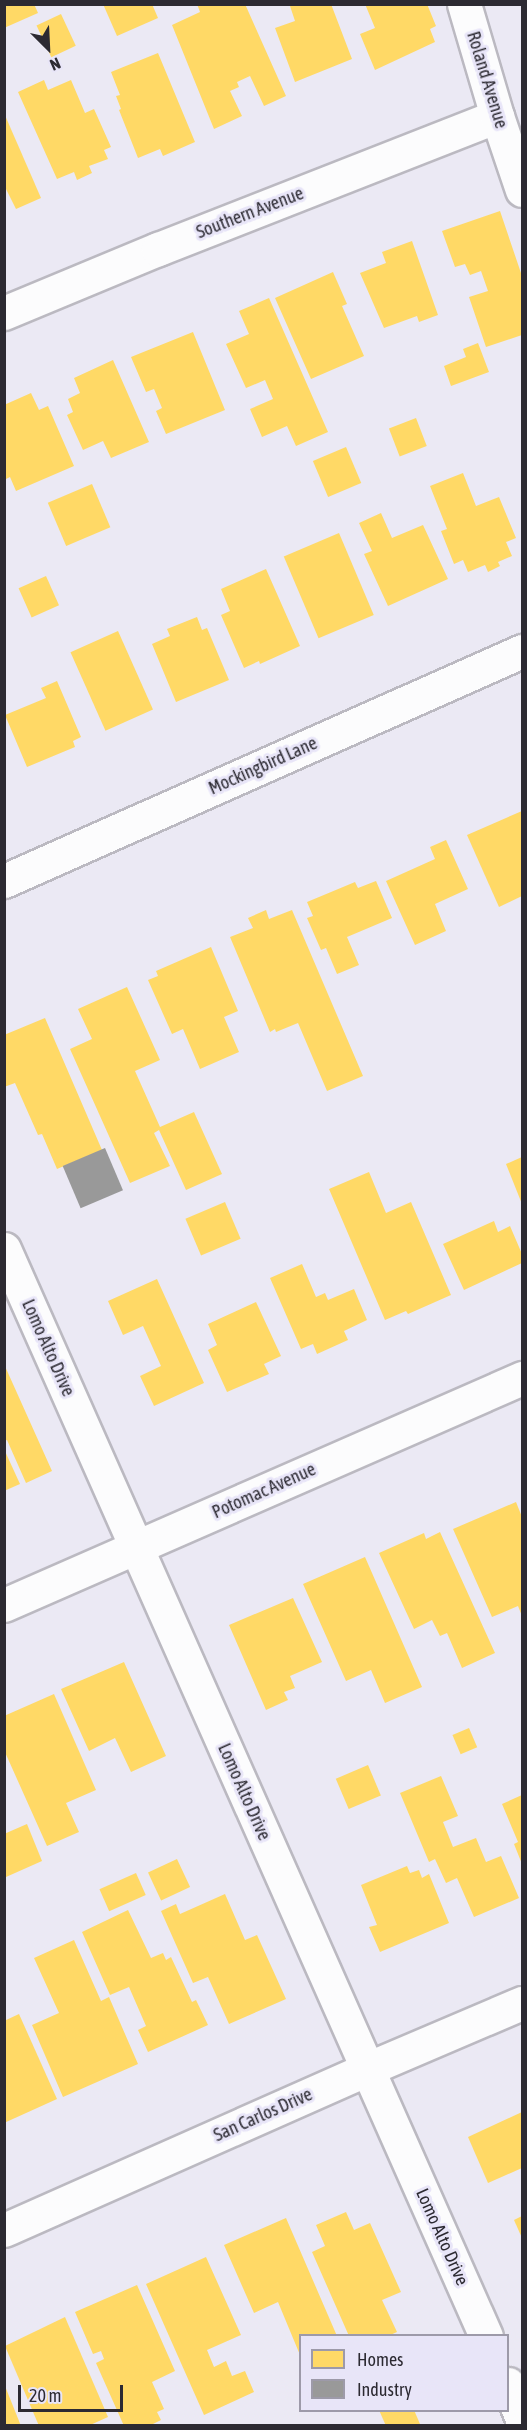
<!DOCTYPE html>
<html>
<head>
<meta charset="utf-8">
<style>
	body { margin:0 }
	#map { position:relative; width:527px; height:2430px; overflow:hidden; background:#ebe9f4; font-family:"Asap Condensed",sans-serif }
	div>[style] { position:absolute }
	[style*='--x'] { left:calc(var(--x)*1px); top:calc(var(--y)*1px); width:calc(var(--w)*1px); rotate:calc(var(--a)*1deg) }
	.homes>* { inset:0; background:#ffd966; transform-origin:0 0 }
	.industry>* { inset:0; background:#999; transform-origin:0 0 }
	.roads { filter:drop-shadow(2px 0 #bbb9c1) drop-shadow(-2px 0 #bbb9c1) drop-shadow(0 2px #bbb9c1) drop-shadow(0 -2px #bbb9c1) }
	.minor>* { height:33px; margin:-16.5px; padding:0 16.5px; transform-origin:16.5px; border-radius:16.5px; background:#fcfcfd }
	.secondary>* { height:33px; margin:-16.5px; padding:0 16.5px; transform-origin:16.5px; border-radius:16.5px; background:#fcfcfd }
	span { translate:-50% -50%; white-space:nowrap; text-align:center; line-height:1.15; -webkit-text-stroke:6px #e8e5f8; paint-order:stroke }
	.street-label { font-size:18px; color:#2c2a32 }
	.frame { position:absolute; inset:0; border:6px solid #2c2a32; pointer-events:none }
	.legend { position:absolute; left:299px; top:2334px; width:210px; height:78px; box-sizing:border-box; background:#e8e5f8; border:2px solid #9d9aa9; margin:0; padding:8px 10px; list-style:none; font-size:18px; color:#2c2a32 }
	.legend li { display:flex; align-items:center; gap:12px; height:30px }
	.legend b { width:30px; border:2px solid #9d9aa9 }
	.north { position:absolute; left:18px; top:18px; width:60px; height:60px; -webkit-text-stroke:4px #e8e5f8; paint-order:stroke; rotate:156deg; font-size:16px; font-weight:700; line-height:24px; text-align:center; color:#2c2a32 }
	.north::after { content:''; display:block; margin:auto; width:21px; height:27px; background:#2c2a32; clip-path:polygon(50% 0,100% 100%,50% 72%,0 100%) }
	.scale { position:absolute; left:18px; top:2385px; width:105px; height:27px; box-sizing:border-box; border:3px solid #2c2a32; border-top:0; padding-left:8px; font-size:18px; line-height:21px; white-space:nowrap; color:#2c2a32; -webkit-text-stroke:4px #e8e5f8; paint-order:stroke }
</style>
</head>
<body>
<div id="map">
	<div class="homes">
		<i style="clip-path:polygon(4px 4px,34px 4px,38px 13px,4px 28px)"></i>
		<i style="clip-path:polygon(103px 4px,152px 4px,158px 18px,117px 36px)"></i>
		<i style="clip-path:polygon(197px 4px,245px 4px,286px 96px,264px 106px,250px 76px,237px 82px,239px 87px,230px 91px,242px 116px,214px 129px,172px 25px,200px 12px)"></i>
		<i style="clip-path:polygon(295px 4px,331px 4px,352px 59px,295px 82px,275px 28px,295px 21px,290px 6px)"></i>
		<i style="clip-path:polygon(365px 4px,427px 4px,436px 26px,430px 29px,435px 42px,375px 70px,360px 34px,375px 28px)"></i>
		<i style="left:61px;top:14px;width:35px;height:27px;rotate:65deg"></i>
		<i style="clip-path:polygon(158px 53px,195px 142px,163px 156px,160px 149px,138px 158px,119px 110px,121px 109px,116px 96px,120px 95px,111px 72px)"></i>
		<i style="clip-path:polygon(44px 80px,48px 90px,71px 80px,85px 113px,94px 109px,111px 147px,104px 150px,108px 159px,89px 166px,92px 173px,77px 180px,74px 172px,57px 179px,18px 92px)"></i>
		<i style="clip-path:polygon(4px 113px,41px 198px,16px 209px,4px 185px)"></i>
		<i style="clip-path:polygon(500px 211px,522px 276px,522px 335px,486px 347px,469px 297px,488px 291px,481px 271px,470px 275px,465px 264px,455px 267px,442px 231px)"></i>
		<i style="clip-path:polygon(412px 241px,438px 315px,419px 322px,417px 316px,384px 328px,360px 273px,386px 263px,382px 252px)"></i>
		<i style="clip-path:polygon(333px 272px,347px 304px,342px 306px,364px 356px,311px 379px,275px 298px)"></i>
		<i style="clip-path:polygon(269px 298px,328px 432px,296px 446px,287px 426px,262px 437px,250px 409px,273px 399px,265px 380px,246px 388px,226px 344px,249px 334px,239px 311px)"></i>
		<i style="clip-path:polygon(193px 332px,225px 410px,166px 434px,156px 411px,162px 408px,154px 389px,146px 392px,131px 357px)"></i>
		<i style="clip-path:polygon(478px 343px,489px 372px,451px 386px,444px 366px,466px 357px,463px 349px)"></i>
		<i style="clip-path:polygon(113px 360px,149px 442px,111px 458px,103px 441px,83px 450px,67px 415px,73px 412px,68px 399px,80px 393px,74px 378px)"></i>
		<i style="clip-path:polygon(31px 393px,39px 410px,48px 406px,74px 466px,16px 491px,10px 477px,4px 480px,4px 405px)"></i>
		<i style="left:416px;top:418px;width:30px;height:29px;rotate:69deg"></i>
		<i style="left:346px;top:447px;width:39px;height:36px;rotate:67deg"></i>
		<i style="clip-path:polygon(463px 473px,476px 506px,499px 497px,516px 538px,506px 542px,512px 556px,498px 562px,500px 566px,488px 572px,485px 565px,468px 572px,463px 560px,454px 564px,441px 531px,447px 529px,430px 486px)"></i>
		<i style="left:92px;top:484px;width:47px;height:48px;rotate:67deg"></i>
		<i style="clip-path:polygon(381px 513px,392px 538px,423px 525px,448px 579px,388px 606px,364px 554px,372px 551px,359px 523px)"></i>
		<i style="left:339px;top:533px;width:89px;height:60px;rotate:67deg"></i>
		<i style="clip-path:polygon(266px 569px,300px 646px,260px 664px,259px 661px,244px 668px,221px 615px,230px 611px,221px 589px)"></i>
		<i style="left:46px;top:576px;width:32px;height:30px;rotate:66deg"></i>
		<i style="clip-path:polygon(197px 617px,202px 630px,207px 628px,229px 680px,176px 702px,152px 644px,170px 636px,167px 629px)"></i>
		<i style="left:118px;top:631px;width:86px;height:52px;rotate:66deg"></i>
		<i style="clip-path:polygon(57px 681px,81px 737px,73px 741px,75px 747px,27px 767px,5px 715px,46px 698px,41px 688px)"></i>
		<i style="clip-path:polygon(522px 811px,522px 896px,499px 907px,467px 835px)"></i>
		<i style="clip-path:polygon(446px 840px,468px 889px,435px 904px,446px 931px,415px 945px,386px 881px,435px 859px,430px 847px)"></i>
		<i style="clip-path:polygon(376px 881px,392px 918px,347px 937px,359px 965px,337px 974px,326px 948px,321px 950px,307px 918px,313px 916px,307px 902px,355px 882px,358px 888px)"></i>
		<i style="clip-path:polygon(266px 910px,269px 919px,292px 910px,363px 1076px,327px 1091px,298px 1023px,276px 1032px,275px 1029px,270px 1032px,230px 937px,253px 928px,248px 918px)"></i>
		<i style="clip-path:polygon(211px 947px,238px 1011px,224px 1017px,239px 1052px,200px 1069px,183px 1029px,172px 1034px,148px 980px,158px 976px,156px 971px)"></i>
		<i style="clip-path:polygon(127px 987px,160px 1060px,135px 1071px,160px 1127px,194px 1112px,222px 1174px,186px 1190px,159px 1130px,154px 1133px,170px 1166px,130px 1183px,70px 1049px,92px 1039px,78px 1009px)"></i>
		<i style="clip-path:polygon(45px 1018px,102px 1150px,57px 1169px,42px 1134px,38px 1135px,15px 1083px,4px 1087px,4px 1035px)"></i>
		<i style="clip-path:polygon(522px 1157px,522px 1204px,506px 1164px)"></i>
		<i style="clip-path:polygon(369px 1172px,386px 1213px,411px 1202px,451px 1295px,408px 1314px,406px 1311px,385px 1320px,329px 1189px)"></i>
		<i style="left:225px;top:1202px;width:40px;height:43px;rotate:67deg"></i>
		<i style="clip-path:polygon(494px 1221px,498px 1232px,510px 1226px,522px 1254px,522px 1263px,464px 1290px,443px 1244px)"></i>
		<i style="clip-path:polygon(302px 1264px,316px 1297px,325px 1293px,328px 1300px,354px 1289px,367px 1320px,344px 1331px,348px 1340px,317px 1354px,313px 1344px,301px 1349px,270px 1278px)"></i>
		<i style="clip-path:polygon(157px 1279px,204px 1383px,154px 1406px,140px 1376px,161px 1366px,143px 1326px,123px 1335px,108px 1301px)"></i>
		<i style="clip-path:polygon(256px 1302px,281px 1356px,264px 1364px,269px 1374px,227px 1392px,208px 1350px,217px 1345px,208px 1324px)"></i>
		<i style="clip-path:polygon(4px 1364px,52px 1471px,26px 1483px,7px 1440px,4px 1441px)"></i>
		<i style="clip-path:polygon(4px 1449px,20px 1484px,4px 1491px)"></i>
		<i style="clip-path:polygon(516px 1502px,522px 1517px,522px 1616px,518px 1606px,492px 1617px,453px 1529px)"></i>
		<i style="clip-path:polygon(440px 1532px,495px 1653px,462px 1668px,447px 1633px,440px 1636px,432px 1620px,414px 1629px,379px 1553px,424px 1533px,426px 1539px)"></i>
		<i style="clip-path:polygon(365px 1557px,422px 1687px,385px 1703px,371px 1670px,346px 1681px,303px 1584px)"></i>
		<i style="clip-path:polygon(293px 1598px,322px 1662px,290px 1676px,295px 1688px,284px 1692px,288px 1700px,266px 1710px,229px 1625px)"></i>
		<i style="clip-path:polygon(124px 1662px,166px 1756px,131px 1772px,115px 1738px,89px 1751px,61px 1689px)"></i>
		<i style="clip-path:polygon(54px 1694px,96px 1790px,66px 1803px,79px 1832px,47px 1846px,4px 1750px,4px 1716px)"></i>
		<i style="left:469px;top:1728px;width:21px;height:18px;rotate:67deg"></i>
		<i style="left:368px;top:1765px;width:33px;height:35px;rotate:67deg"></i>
		<i style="clip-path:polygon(441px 1776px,458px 1816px,443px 1822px,453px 1847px,476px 1838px,486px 1862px,501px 1856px,519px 1898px,474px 1917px,457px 1878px,446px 1883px,435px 1859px,429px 1862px,400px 1793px)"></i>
		<i style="clip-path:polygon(522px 1795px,522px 1864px,514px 1844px,518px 1842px,502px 1804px)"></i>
		<i style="clip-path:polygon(27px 1824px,42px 1861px,6px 1877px,4px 1834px)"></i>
		<i style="left:177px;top:1859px;width:31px;height:32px;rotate:65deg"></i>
		<i style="clip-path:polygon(407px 1866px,410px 1873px,419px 1870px,422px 1878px,429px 1874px,449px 1923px,380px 1952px,369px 1927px,377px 1925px,361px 1885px)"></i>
		<i style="left:136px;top:1873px;width:24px;height:40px;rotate:66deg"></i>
		<i style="clip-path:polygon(225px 1894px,245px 1940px,257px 1935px,286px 1999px,229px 2024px,208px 1977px,193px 1983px,161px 1911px,176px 1904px,180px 1914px)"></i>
		<i style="clip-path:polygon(128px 1910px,151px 1958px,163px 1953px,166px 1960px,171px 1957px,192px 2002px,196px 2000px,208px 2025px,148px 2052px,138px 2030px,146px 2026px,129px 1987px,110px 1995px,82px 1932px)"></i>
		<i style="clip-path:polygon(74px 1940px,101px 2001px,109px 1997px,138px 2064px,63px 2097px,32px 2025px,59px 2013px,34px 1958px)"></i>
		<i style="clip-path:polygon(19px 2014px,57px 2099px,4px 2123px,4px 2021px)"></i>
		<i style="clip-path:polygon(522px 2112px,522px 2168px,488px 2183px,468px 2137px)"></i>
		<i style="clip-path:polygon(346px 2212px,354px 2230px,370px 2223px,401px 2292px,382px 2300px,397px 2332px,388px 2336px,349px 2336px,312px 2252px,325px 2246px,316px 2225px)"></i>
		<i style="clip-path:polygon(522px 2216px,522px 2238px,514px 2220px)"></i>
		<i style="clip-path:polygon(286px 2218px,337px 2336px,300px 2336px,300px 2355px,278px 2302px,254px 2313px,224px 2245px)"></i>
		<i style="clip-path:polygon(206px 2257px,241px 2335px,207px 2350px,214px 2367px,226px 2361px,232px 2376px,245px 2371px,254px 2392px,204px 2415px,146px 2284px)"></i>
		<i style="clip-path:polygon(137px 2285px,175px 2371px,152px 2382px,164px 2409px,157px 2412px,161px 2420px,149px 2426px,124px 2426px,96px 2363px,104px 2359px,101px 2351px,93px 2354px,75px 2312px)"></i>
		<i style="clip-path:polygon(65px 2317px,108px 2417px,88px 2426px,39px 2426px,5px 2346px)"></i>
		<i style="clip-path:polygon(5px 2386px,21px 2426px,5px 2426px)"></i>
		<i style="clip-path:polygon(379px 2410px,414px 2410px,420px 2424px,386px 2426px)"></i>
	</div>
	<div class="industry">
		<i style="left:105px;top:1148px;width:46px;height:46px;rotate:67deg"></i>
	</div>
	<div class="roads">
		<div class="minor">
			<i style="--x:4;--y:313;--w:167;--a:-22.6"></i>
			<i style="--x:158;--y:249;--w:364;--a:-21.4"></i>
			<i style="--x:4;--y:1249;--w:1189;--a:66.09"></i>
			<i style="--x:4;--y:1605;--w:566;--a:-23.66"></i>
			<i style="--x:4;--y:2230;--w:397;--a:-23.9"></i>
			<i style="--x:367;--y:2069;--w:168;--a:-23.1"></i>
			<i style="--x:508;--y:2384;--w:37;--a:68"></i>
		</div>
		<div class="secondary">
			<i style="--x:464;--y:4;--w:117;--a:73.6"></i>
			<i style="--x:497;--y:116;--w:78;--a:71.3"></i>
			<i style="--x:4;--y:881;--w:567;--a:-23.94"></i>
		</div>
	</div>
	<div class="street-label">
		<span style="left:487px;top:80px;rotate:73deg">Roland Avenue</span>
		<span style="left:250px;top:213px;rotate:-21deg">Southern Avenue</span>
		<span style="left:263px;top:766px;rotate:-24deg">Mockingbird Lane</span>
		<span style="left:48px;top:1348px;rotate:66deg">Lomo Alto Drive</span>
		<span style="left:264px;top:1491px;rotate:-24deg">Potomac Avenue</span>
		<span style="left:244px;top:1792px;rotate:66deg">Lomo Alto Drive</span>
		<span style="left:263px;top:2115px;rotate:-24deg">San Carlos Drive</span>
		<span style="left:442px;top:2237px;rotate:66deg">Lomo Alto Drive</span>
	</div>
	<div class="frame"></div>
	<ul class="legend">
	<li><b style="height:16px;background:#ffd966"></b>Homes</li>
	<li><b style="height:16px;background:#999"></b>Industry</li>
	</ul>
	<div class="north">N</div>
	<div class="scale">20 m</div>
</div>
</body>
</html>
